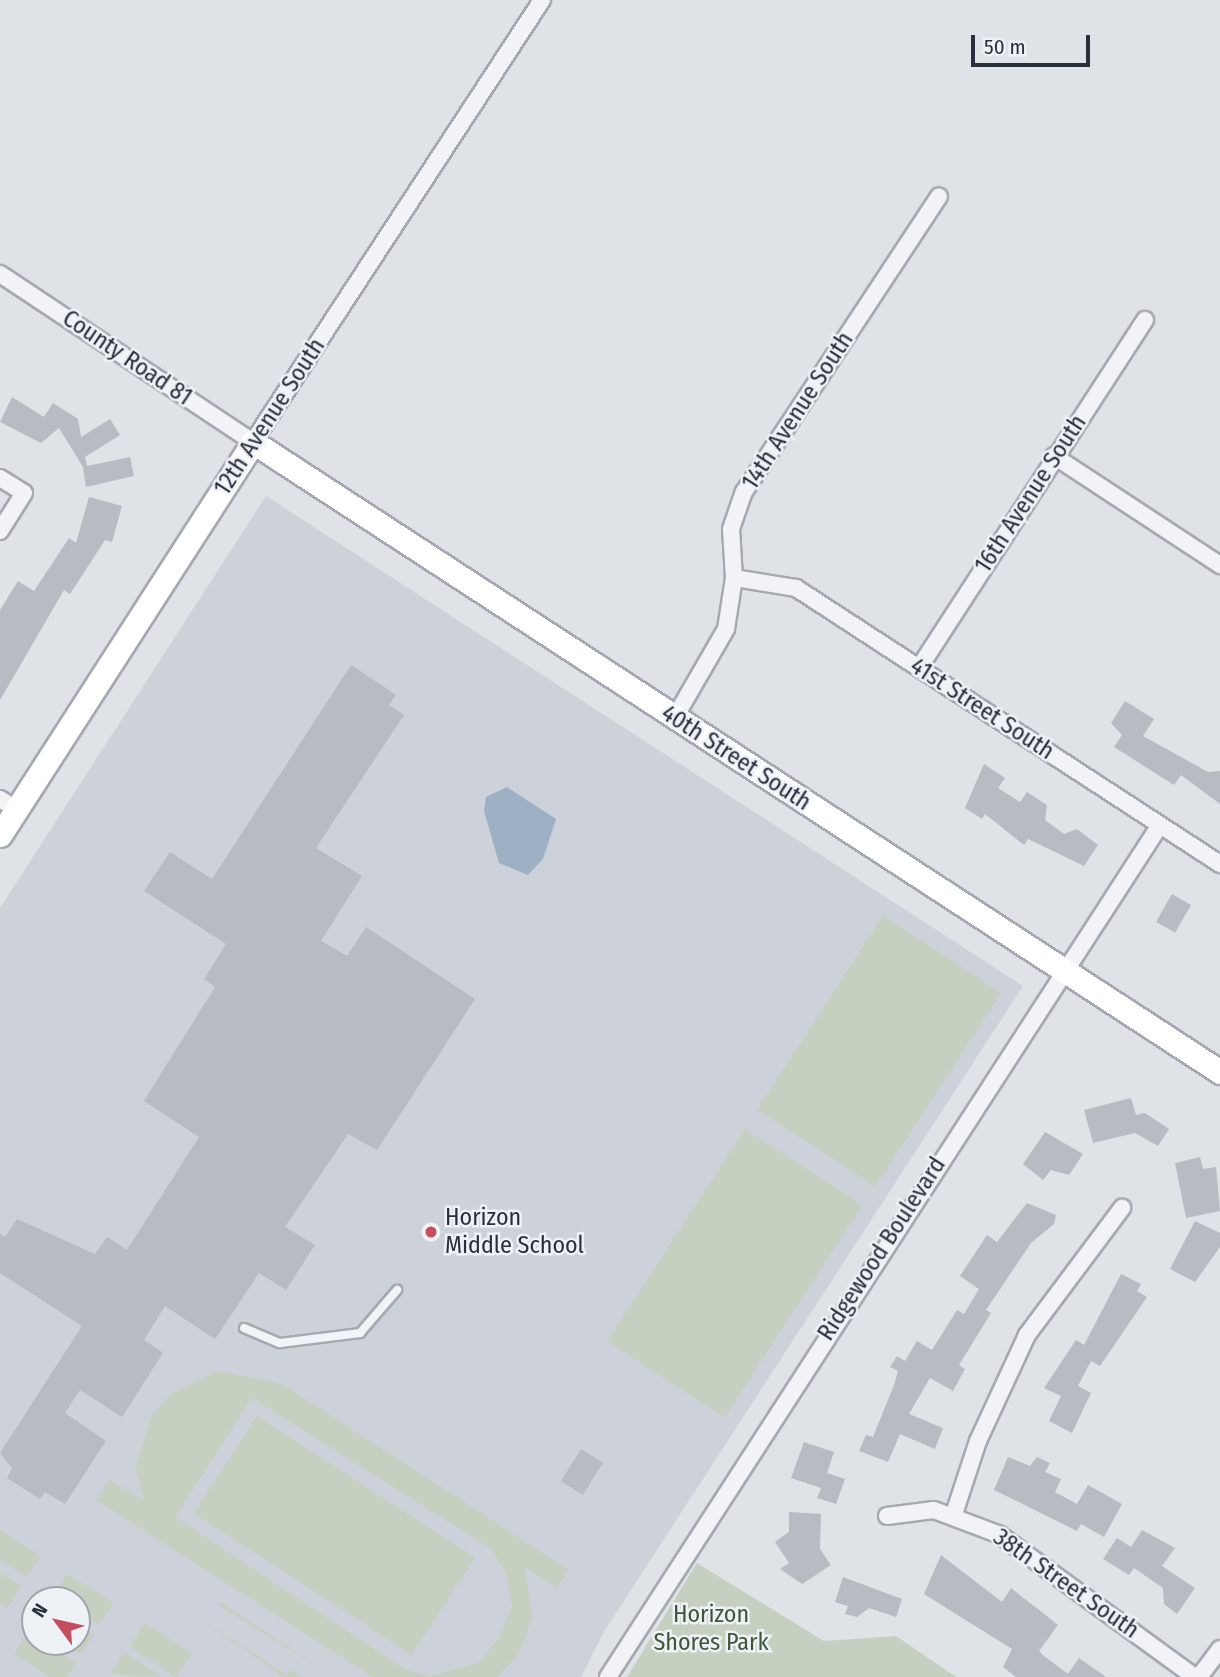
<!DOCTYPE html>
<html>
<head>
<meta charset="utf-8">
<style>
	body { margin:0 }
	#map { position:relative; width:1220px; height:1677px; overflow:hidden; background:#dfe2e7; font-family:"Fira Sans Condensed",sans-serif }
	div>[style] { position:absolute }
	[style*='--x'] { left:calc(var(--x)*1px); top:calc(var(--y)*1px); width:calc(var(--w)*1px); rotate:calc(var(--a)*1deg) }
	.built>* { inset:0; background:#cdd1d9 }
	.green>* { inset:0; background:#c5d0c1; transform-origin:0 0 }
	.water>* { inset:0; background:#9db0c4 }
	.building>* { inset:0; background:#b7bbc3; transform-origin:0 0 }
	.roads { filter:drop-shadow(2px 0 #a5a9b1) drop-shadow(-2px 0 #a5a9b1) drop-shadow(0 2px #a5a9b1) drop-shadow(0 -2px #a5a9b1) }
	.lane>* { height:8px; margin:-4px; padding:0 4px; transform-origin:4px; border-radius:4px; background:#f1f3f6 }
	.street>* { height:16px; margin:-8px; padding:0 8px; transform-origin:8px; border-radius:8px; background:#f1f3f6 }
	.secondary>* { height:23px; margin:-11.5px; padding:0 11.5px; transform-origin:11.5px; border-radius:11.5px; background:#fff }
	.dots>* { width:19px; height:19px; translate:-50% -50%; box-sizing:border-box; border:4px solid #eef1f5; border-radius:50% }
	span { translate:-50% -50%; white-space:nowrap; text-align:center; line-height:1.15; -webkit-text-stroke:5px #eef1f5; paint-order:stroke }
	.street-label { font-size:24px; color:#29303d }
	.poi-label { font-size:24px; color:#29303d }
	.left { translate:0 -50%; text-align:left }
	.park-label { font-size:24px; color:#3d5738 }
	.north { position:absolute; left:21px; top:1586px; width:70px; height:70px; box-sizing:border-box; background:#eef1f5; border:2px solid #9fa4ab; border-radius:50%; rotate:303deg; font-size:19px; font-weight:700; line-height:28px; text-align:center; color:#29303d }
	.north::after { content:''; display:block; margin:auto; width:24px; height:32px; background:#c24e5e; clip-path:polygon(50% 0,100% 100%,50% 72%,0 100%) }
	.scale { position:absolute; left:971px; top:35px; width:119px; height:32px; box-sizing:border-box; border:4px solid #29303d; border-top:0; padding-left:9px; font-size:21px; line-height:24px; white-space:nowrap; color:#29303d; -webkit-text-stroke:5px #eef1f5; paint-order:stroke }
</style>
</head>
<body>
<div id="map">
	<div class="built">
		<i style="clip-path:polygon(evenodd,266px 496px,1023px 986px,605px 1630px,581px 1677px,0 1677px,0 908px,266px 496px,35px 1600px,77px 1600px,77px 1642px,35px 1642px,35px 1600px)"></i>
	</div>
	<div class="green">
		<i style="left:883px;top:916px;width:141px;height:231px;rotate:33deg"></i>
		<i style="left:745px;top:1129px;width:140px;height:253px;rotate:33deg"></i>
		<i style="clip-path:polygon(evenodd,218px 1371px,282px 1384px,569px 1570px,556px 1588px,525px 1567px,532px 1618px,518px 1655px,497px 1677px,373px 1677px,96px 1500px,110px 1480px,144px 1501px,136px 1468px,151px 1417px,171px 1394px,218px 1371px,252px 1398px,490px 1548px,506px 1573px,512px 1607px,499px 1638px,480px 1662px,431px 1676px,406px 1670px,175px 1517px,252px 1398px)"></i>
		<i style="left:257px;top:1416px;width:260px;height:116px;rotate:33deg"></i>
		<i style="clip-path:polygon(0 1530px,41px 1556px,27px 1577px,0 1560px)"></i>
		<i style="clip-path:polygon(697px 1563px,824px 1641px,896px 1636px,956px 1677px,627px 1677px)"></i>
		<i style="clip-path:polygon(0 1573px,21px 1586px,7px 1608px,0 1603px)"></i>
		<i style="clip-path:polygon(67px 1574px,114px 1603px,99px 1624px,77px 1610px,77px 1600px,53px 1595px)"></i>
		<i style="clip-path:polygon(220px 1602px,335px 1677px,218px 1605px)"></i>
		<i style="clip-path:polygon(196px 1617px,287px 1675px,291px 1669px,303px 1677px,284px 1677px)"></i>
		<i style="clip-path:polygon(77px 1622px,94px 1634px,81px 1654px,62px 1642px,77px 1642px)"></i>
		<i style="left:145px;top:1623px;width:56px;height:28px;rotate:33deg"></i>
		<i style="clip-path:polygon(27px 1633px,76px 1663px,67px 1677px,50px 1677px,14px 1654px)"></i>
		<i style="clip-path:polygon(124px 1652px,162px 1677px,111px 1674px)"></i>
	</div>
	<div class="water">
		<i style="clip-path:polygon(507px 787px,556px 819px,543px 859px,528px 875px,499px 863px,484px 811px,486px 797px)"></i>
	</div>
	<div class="building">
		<i style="clip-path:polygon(12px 397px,44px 417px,53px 403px,78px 419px,81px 437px,110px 419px,120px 435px,85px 457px,87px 466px,130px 457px,134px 476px,86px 487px,83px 467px,59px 428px,41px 443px,0 422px)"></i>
		<i style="clip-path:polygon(89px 497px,122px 506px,112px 542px,105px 540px,70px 594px,64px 590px,0 700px,0 610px,18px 581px,34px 591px,69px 538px,76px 543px)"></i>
		<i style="clip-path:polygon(351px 665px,396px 695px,389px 705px,404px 715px,316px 848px,362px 876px,321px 941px,347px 956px,366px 927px,475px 999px,377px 1150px,348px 1134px,285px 1227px,315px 1245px,286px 1290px,259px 1273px,215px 1339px,165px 1306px,144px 1340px,163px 1353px,122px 1417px,80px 1390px,65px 1413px,106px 1441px,65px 1504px,45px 1492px,40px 1499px,7px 1478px,12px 1468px,0 1453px,82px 1326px,0 1273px,0 1234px,5px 1237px,17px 1219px,95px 1254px,107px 1237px,127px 1250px,199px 1137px,144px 1101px,215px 987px,204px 979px,226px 944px,144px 891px,170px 852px,212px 879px)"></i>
		<i style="clip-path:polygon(1125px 701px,1154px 719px,1143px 736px,1208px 772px,1220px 771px,1220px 804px,1181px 775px,1174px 785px,1114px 747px,1122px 735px,1111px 723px)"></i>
		<i style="clip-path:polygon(984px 764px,1005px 778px,998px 788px,1020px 802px,1027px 792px,1047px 805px,1045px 820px,1064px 834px,1077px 829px,1098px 845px,1084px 866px,1028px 839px,1024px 845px,985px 814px,982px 819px,965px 808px)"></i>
		<i style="left:1172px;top:894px;width:22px;height:32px;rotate:30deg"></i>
		<i style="clip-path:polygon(1131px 1098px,1136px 1115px,1145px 1113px,1169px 1129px,1158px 1146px,1135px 1133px,1093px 1143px,1084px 1110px)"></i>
		<i style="clip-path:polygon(1045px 1132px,1083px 1154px,1069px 1175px,1051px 1170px,1043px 1180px,1023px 1164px)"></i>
		<i style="clip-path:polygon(1200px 1157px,1203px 1169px,1216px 1167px,1220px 1211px,1186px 1218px,1175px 1163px)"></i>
		<i style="clip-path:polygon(1027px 1203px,1056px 1215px,1054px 1224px,1031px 1243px,986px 1310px,991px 1313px,959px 1365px,965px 1369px,953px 1391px,930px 1378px,909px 1414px,943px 1428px,935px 1449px,900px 1434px,888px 1462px,859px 1451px,866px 1435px,873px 1437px,894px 1385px,898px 1371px,890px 1367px,897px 1356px,905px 1361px,917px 1341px,932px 1350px,957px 1310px,964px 1314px,979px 1289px,960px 1276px,987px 1235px,997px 1242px)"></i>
		<i style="clip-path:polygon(1195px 1221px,1220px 1233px,1220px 1247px,1195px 1282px,1170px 1269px)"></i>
		<i style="clip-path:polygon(1121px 1274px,1141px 1284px,1137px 1291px,1147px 1297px,1100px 1366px,1091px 1361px,1078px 1386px,1091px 1393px,1072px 1433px,1049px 1421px,1061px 1396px,1044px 1388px,1076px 1340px,1084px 1345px)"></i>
		<i style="clip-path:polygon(804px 1442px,834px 1452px,827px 1473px,845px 1479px,836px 1504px,817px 1498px,821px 1488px,791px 1478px)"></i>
		<i style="left:581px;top:1449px;width:26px;height:38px;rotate:32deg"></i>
		<i style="clip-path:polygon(1008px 1457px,1030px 1466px,1037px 1457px,1050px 1463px,1045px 1472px,1061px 1479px,1055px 1492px,1077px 1504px,1088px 1485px,1122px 1504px,1104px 1537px,1081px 1524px,1077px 1531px,994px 1490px)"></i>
		<i style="clip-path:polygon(789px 1512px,821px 1514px,820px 1549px,831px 1565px,802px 1584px,780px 1569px,789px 1563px,775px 1542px,789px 1532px)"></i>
		<i style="clip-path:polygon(1142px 1530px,1175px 1548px,1162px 1566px,1195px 1588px,1177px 1614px,1164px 1604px,1163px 1588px,1134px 1568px,1129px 1575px,1103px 1559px,1117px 1538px,1131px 1547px)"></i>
		<i style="clip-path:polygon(941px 1555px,1002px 1602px,1011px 1588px,1058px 1625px,1039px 1651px,1044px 1656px,1068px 1674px,1079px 1658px,1106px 1677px,1016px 1677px,1003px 1667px,1012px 1649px,924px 1594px)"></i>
		<i style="clip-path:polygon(843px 1577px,902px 1599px,896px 1617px,869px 1608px,857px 1617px,845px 1614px,848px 1606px,835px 1602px)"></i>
	</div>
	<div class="roads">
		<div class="lane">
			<i style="--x:244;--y:1328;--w:39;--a:23"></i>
			<i style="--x:280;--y:1343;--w:81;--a:-7.1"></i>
			<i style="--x:360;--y:1333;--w:57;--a:-49.3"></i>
		</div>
		<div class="street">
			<i style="--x:0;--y:274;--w:304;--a:33.6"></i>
			<i style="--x:253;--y:442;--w:528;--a:-56.82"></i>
			<i style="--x:1054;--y:456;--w:199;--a:33.3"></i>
			<i style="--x:0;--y:478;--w:28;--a:32"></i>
			<i style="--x:24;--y:493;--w:45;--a:122.3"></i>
			<i style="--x:734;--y:578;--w:63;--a:9.2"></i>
			<i style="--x:796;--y:588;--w:506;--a:33.06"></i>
			<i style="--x:919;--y:668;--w:415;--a:-57"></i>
			<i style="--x:674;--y:719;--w:104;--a:-60"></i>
			<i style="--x:726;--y:629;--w:52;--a:-81.1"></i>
			<i style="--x:734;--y:578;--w:49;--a:-93.5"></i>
			<i style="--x:731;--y:529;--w:39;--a:-71"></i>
			<i style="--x:744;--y:492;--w:354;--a:-56.6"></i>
			<i style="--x:0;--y:799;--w:20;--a:33"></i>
			<i style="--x:954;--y:1514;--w:77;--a:-71.8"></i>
			<i style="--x:978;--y:1441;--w:117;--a:-65.2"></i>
			<i style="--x:1027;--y:1335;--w:159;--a:-53.2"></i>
			<i style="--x:887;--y:1516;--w:47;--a:-7.3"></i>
			<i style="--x:934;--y:1510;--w:71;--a:20.7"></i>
			<i style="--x:1000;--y:1535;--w:241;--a:36.1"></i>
			<i style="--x:608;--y:1677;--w:1015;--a:-57.06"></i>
			<i style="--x:1199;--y:1677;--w:35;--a:-53"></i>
		</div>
		<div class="secondary">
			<i style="--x:0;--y:835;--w:467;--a:-57.2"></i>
			<i style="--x:253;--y:442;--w:1154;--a:33.08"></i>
		</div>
	</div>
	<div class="dots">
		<i style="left:431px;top:1232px;background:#c24e5e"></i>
	</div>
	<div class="street-label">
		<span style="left:127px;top:358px;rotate:34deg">County Road 81</span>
		<span style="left:798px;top:411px;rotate:-57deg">14th Avenue South</span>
		<span style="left:270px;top:417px;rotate:-57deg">12th Avenue South</span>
		<span style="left:1031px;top:494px;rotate:-57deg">16th Avenue South</span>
		<span style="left:982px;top:709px;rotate:33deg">41st Street South</span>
		<span style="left:736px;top:758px;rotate:33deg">40th Street South</span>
		<span style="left:882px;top:1249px;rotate:-57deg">Ridgewood Boulevard</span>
		<span style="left:1066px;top:1584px;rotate:35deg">38th Street South</span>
	</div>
	<div class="poi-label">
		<span class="left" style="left:445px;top:1232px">Horizon<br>Middle School</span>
	</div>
	<div class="park-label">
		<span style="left:711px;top:1629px">Horizon<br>Shores Park</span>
	</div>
	<div class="north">N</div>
	<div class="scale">50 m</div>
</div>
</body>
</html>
